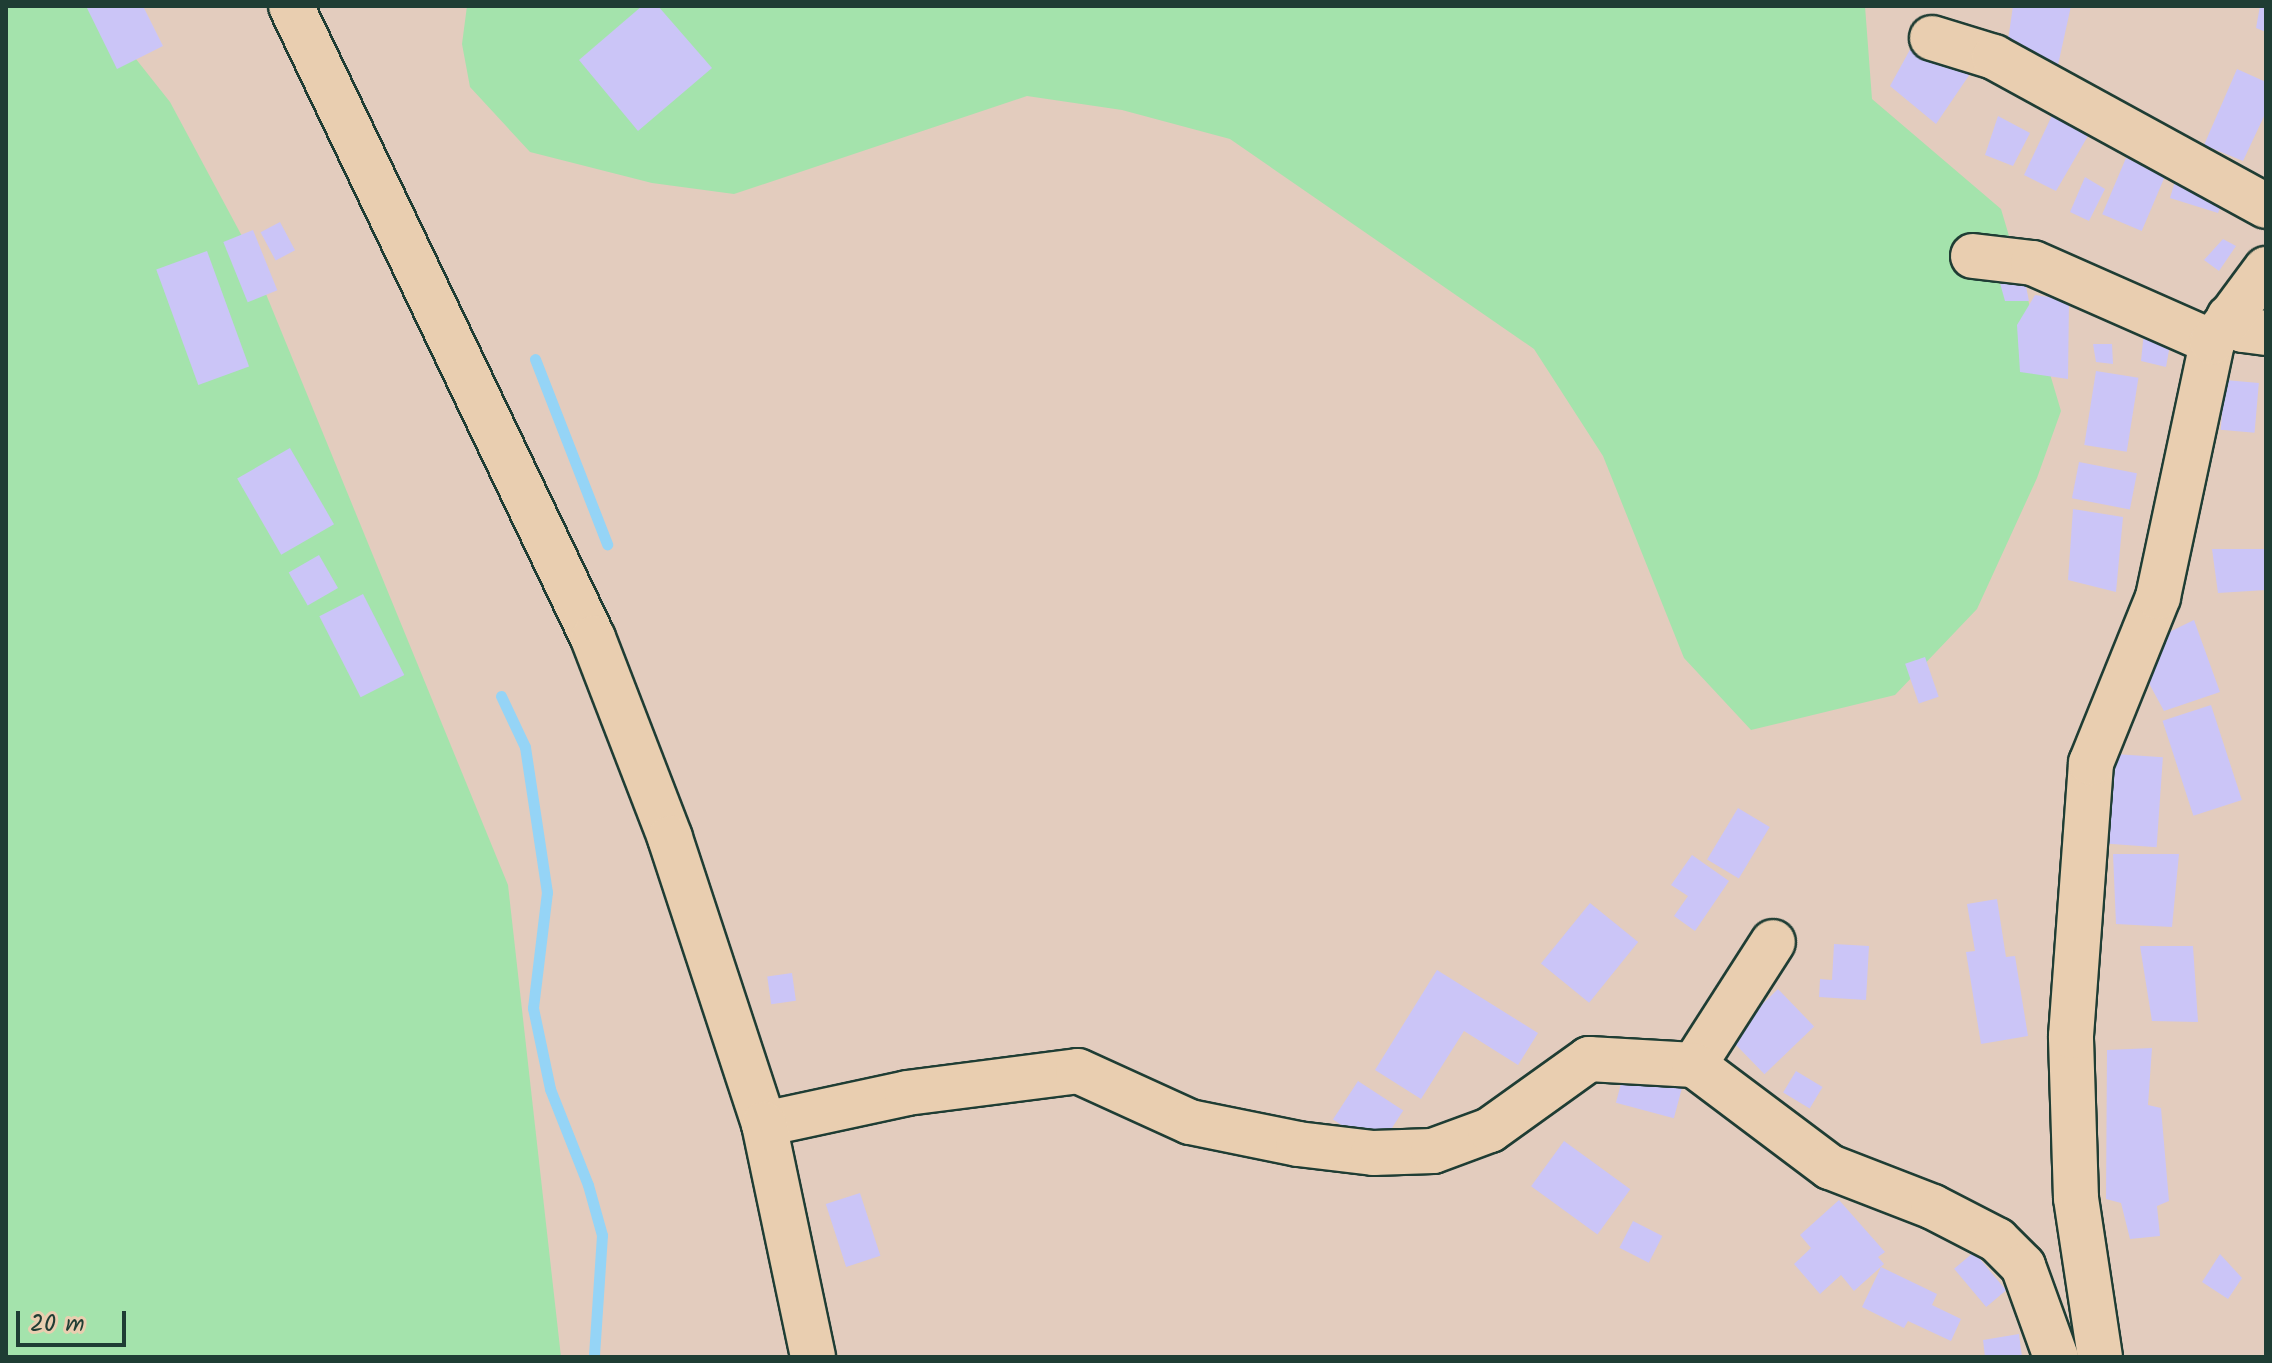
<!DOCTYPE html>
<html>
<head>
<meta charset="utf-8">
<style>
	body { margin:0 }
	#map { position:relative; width:2272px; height:1363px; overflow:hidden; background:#e3ccbe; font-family:Kalam,sans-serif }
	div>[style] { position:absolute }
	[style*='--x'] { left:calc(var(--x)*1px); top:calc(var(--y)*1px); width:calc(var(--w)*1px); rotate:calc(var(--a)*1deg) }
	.green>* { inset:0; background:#a4e3ac }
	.stream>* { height:11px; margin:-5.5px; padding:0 5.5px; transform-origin:5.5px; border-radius:5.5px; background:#95d4f6 }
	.building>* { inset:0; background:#cbc5f7; transform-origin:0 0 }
	.roads { filter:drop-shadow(2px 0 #1f3d34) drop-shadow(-2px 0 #1f3d34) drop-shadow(0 2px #1f3d34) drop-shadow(0 -2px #1f3d34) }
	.street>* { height:44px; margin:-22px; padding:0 22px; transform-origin:22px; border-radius:22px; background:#e9ceb0 }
	.secondary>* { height:44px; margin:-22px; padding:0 22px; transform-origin:22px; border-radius:22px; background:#e9ceb0 }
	span { translate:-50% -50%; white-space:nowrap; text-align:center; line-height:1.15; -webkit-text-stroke:6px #e9ceb0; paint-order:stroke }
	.frame { position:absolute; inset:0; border:8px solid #1f3d34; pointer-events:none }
	.scale { position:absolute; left:16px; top:1311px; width:110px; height:36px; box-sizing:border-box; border:4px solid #1f3d34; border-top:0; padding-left:10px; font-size:24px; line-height:28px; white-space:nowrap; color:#1f3d34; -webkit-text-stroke:6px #e9ceb0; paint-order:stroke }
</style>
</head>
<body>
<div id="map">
	<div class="green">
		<i style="clip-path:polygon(6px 6px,94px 6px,170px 102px,243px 238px,508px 885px,561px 1357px,6px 1357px)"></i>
		<i style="clip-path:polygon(467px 6px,1865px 6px,1872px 99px,2001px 209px,2061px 411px,2037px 478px,1977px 609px,1895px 695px,1751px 730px,1684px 658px,1603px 456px,1534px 349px,1230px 139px,1122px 110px,1027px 96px,734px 194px,652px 183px,530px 152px,470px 87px,462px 44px)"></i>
	</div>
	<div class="stream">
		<i style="--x:535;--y:359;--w:199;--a:68.7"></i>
		<i style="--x:501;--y:696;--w:56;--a:64.8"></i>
		<i style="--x:525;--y:747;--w:147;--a:81.4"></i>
		<i style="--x:547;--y:892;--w:117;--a:96.9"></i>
		<i style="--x:533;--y:1008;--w:83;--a:78.1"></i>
		<i style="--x:550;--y:1089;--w:103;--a:68.4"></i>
		<i style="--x:588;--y:1185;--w:52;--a:74.4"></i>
		<i style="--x:602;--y:1235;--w:122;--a:93.8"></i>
	</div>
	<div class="building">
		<i style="clip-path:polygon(86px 6px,143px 6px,163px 46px,117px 69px)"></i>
		<i style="clip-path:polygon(642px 6px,658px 6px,712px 68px,638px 131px,579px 60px)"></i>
		<i style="clip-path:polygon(2013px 6px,2071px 6px,2058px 65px,2006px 54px)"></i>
		<i style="clip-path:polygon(2260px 6px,2266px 6px,2266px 32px,2256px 28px)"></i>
		<i style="clip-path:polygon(1918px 35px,1974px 68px,1936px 124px,1890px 86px)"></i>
		<i style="clip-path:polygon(2237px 69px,2266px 82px,2266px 112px,2243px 161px,2204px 145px)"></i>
		<i style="clip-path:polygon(2055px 109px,2092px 129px,2056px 191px,2024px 175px)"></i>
		<i style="clip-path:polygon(1998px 116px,2030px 133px,2013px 166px,1985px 155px)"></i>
		<i style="left:2126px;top:158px;width:43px;height:61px;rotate:23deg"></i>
		<i style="clip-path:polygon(2179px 168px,2226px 191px,2218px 213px,2170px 198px)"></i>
		<i style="clip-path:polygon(2085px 177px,2105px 189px,2089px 221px,2070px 212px)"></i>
		<i style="left:280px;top:222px;width:32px;height:22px;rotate:62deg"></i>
		<i style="left:253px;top:230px;width:65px;height:32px;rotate:68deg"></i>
		<i style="clip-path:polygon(2223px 239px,2236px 246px,2219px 271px,2204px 260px)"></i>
		<i style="left:207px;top:251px;width:123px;height:54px;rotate:70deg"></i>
		<i style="clip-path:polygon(2022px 267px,2029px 301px,2005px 301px,1996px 269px)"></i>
		<i style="clip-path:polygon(2035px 295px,2069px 300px,2068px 379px,2020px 372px,2017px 325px)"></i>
		<i style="clip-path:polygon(2144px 332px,2171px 339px,2166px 367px,2141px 361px)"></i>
		<i style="clip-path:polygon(2093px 344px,2112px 344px,2113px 364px,2096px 362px)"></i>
		<i style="left:2096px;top:371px;width:43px;height:75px;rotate:9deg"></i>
		<i style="left:2225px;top:380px;width:34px;height:50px;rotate:5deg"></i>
		<i style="left:290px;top:448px;width:88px;height:61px;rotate:60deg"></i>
		<i style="left:2079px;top:462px;width:59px;height:37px;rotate:11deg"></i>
		<i style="clip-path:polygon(2073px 509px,2123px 517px,2116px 592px,2068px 580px)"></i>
		<i style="clip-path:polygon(2212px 549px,2266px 549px,2266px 590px,2218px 593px)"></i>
		<i style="left:319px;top:555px;width:38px;height:35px;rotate:60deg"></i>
		<i style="left:363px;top:594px;width:91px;height:49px;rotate:63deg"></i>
		<i style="clip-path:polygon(2194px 620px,2220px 692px,2164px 711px,2145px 676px,2161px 636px)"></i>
		<i style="left:1925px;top:657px;width:42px;height:21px;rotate:71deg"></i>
		<i style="left:2211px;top:705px;width:100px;height:51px;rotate:72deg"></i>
		<i style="left:2115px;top:754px;width:48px;height:90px;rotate:4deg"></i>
		<i style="left:1738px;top:808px;width:37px;height:60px;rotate:31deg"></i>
		<i style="clip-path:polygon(2113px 854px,2179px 854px,2172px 927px,2116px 924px)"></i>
		<i style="clip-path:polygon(1692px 855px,1729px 881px,1695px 931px,1674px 916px,1688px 896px,1671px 885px)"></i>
		<i style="clip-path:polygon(1997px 899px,2006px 957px,2015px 956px,2028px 1036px,1981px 1044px,1966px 952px,1975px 951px,1967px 904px)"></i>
		<i style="left:1590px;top:903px;width:62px;height:78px;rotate:39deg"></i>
		<i style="clip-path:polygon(1834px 944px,1869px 946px,1866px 1000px,1819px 997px,1820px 979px,1832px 980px)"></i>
		<i style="clip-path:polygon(2140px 946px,2193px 946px,2198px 1022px,2152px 1021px)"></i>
		<i style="clip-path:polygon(1437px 970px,1538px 1033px,1518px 1065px,1464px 1031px,1421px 1099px,1375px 1070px)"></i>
		<i style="left:792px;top:973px;width:28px;height:25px;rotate:82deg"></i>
		<i style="left:1778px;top:989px;width:52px;height:69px;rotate:46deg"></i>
		<i style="clip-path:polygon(2152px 1048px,2148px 1105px,2161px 1108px,2169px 1201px,2157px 1206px,2160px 1236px,2130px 1239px,2121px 1203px,2106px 1199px,2107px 1050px)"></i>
		<i style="left:1626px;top:1065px;width:60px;height:39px;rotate:15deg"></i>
		<i style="left:1796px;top:1071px;width:31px;height:25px;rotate:31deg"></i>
		<i style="left:1358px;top:1081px;width:54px;height:46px;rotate:33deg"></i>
		<i style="left:1564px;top:1141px;width:82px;height:56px;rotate:36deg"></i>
		<i style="left:860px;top:1193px;width:66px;height:36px;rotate:72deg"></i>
		<i style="clip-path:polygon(1839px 1200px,1885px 1252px,1878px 1257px,1884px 1264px,1854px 1291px,1841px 1275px,1820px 1294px,1794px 1264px,1811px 1248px,1800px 1235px)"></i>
		<i style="left:1633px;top:1221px;width:33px;height:30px;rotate:27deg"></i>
		<i style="left:1974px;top:1252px;width:50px;height:26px;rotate:50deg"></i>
		<i style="clip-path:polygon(2220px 1254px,2242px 1278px,2228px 1299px,2202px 1282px)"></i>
		<i style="clip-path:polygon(1881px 1267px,1937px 1294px,1932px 1305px,1961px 1319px,1951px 1341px,1908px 1321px,1904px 1328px,1862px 1307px)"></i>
		<i style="clip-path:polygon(2019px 1334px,2022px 1357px,1985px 1357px,1983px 1340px)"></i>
	</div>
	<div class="roads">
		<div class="street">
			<i style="--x:1932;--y:38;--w:65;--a:17"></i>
			<i style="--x:1994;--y:57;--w:310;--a:28.7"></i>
			<i style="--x:1973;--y:256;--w:60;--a:6.7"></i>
			<i style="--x:2033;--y:263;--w:196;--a:23.8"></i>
			<i style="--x:2229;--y:317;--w:19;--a:43"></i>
			<i style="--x:2243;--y:330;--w:23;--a:7"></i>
			<i style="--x:1694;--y:1065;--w:146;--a:-57.3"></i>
			<i style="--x:764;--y:1124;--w:146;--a:-12.2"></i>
			<i style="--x:907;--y:1093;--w:172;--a:-7.3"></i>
			<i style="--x:1078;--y:1071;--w:123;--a:24.5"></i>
			<i style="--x:1190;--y:1122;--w:110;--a:11.5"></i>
			<i style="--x:1298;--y:1144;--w:76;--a:6.8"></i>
			<i style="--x:1373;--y:1153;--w:60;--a:-1.9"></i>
			<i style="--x:1433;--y:1151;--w:61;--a:-20.2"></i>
			<i style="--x:1490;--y:1130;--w:122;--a:-35.6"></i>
			<i style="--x:1589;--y:1059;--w:105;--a:3.3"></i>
			<i style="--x:1694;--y:1065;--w:170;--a:36.9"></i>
			<i style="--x:1830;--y:1167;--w:110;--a:21.2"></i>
			<i style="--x:1933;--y:1207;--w:72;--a:27.3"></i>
			<i style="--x:1997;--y:1240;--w:37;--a:45"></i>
			<i style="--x:2023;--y:1266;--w:97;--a:70.1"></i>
		</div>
		<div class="secondary">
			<i style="--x:291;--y:6;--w:700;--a:64.46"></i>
			<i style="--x:593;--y:638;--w:214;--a:68.9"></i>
			<i style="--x:670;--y:838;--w:301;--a:71.8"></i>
			<i style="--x:764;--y:1124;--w:238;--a:78.1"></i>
			<i style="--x:2100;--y:1357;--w:161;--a:-98.6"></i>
			<i style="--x:2076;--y:1198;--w:162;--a:-91.8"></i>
			<i style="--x:2071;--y:1036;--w:274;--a:-85.8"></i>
			<i style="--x:2091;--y:763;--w:179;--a:-68"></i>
			<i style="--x:2158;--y:597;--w:261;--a:-78"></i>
			<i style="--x:2212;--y:342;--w:91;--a:-53.5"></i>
		</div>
	</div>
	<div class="frame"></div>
	<div class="scale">20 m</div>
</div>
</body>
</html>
